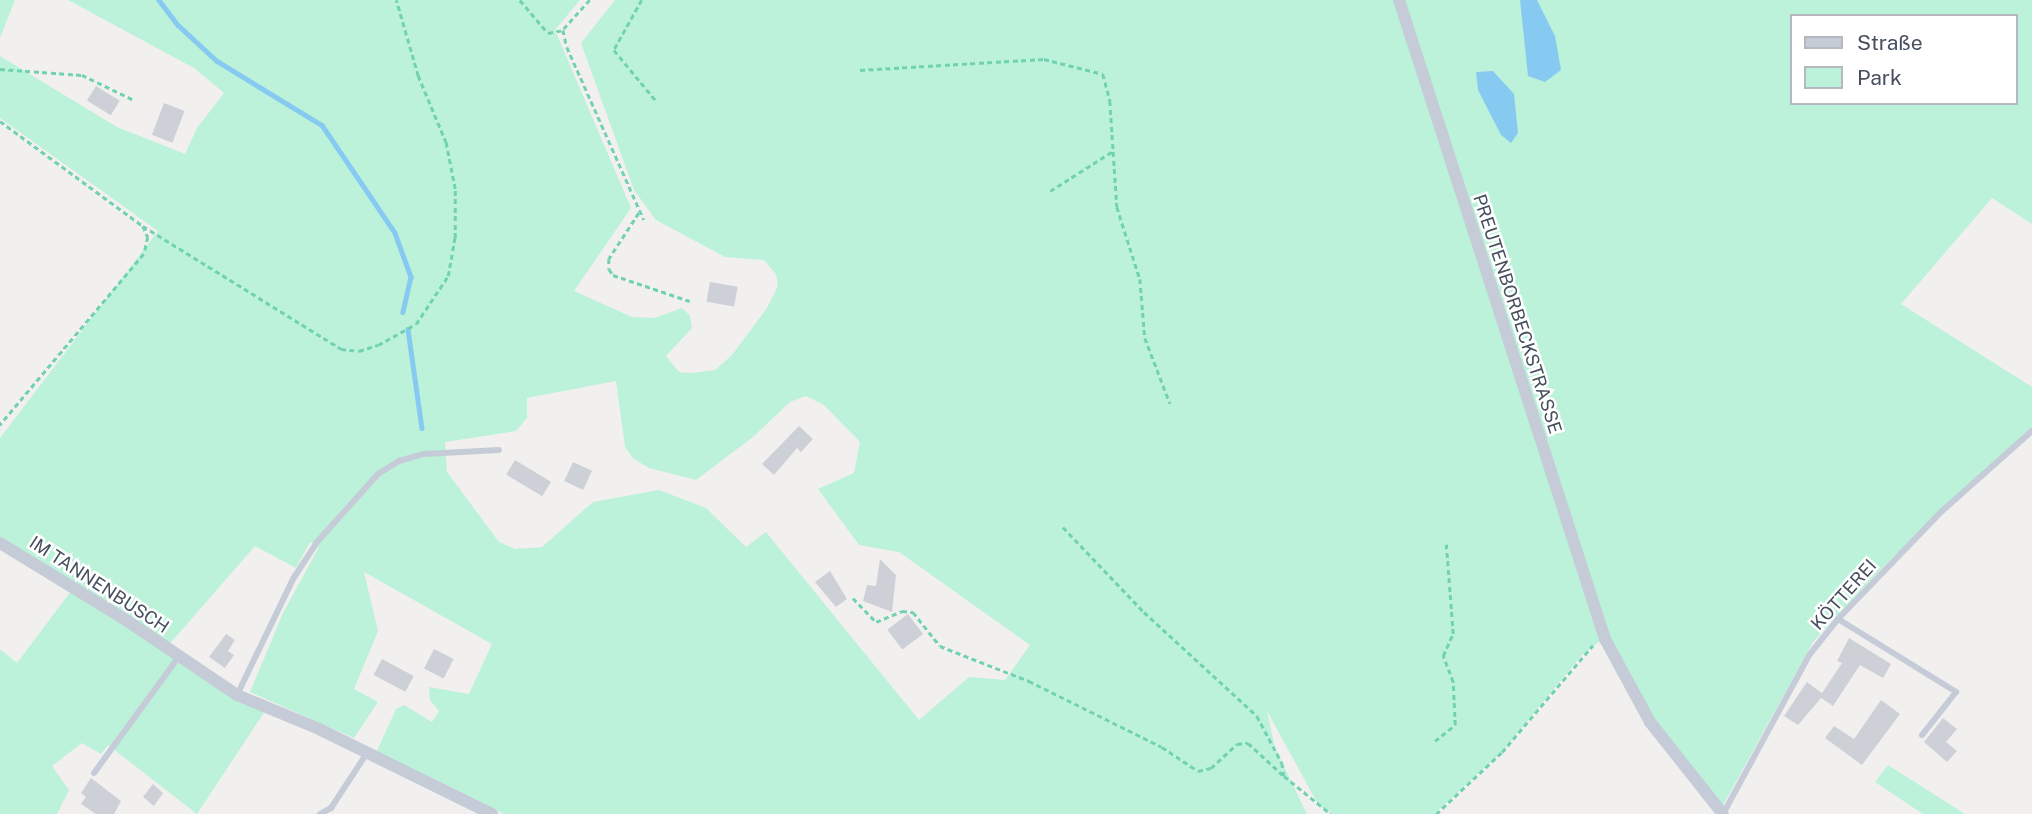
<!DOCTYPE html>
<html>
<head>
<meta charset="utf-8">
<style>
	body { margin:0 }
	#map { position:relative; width:2032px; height:814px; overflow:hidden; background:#f2f0ef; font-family:"Public Sans",sans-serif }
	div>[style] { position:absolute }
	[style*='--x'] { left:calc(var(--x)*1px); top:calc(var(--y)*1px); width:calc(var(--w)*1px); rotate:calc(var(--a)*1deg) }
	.green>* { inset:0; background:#bbf2d9 }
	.water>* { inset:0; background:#86caf2 }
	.stream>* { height:4.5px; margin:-2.25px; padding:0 2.25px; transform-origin:2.25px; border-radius:2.25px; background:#86caf2 }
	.building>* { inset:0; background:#ced0d7; transform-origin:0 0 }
	.path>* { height:2.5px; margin-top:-1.25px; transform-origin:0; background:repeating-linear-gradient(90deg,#71d2b2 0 5px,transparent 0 8.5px) }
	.lane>* { height:6px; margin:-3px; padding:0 3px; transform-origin:3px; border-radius:3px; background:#c5ccd8 }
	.street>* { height:12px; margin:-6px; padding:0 6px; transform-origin:6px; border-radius:6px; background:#c5ccd8 }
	span { translate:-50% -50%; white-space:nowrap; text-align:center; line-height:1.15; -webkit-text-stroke:5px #fff; paint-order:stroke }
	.street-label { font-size:18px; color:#464f5e }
	.legend { position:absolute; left:1790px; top:14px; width:228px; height:91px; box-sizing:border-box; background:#fff; border:2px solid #b5b9bf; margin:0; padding:9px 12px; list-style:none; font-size:21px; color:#464f5e }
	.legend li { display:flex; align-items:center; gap:14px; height:35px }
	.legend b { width:35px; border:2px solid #b5b9bf }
</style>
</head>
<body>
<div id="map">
	<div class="green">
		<i style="clip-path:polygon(0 0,15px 0,0 38px)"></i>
		<i style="clip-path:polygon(evenodd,68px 0,580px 0,555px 30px,631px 208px,574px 291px,632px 317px,655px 318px,682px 308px,690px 316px,692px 328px,666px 356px,679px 372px,691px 373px,715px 370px,732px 355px,767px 308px,778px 286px,776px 274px,764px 260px,725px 257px,656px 220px,634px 190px,581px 43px,615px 0,2032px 0,2032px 224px,1992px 198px,1901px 304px,2032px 387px,2032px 432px,1891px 559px,1813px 642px,1722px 807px,1651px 722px,1604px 638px,1581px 656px,1502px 752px,1434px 814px,1333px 814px,1319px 806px,1267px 711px,1275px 748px,1307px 814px,504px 814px,377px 751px,396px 709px,404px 705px,432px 722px,439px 711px,430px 700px,429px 687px,469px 694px,492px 644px,364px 572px,378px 631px,354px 689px,378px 702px,354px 738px,250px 692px,283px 613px,319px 547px,310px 542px,296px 568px,255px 546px,167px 647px,265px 711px,197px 814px,108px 745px,101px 754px,82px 743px,52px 766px,69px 790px,57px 814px,0 814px,0 649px,17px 663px,71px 591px,0 548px,0 438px,158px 231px,0 118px,0 56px,117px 127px,185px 154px,197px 128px,224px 93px,194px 68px,68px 0,1792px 16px,2016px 16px,2016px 103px,1792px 103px,1792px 16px,68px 0,616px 381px,625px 447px,634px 459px,649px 468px,696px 480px,753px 437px,790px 402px,806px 396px,824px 405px,860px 442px,854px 473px,818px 489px,859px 545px,899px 552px,1030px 645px,1005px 680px,969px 677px,919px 720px,766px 532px,746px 547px,706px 508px,659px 490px,593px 502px,542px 547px,515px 549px,499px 542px,447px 472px,445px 442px,516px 431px,527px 418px,527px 398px,616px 381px)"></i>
		<i style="clip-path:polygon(1888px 765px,1965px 814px,1923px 814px,1875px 782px)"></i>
	</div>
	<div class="water">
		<i style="clip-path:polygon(1520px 0,1537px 0,1555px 36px,1561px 70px,1545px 82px,1528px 76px)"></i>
		<i style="clip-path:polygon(1493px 71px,1514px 94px,1518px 133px,1511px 143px,1501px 135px,1478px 90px,1476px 72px)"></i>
	</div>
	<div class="stream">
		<i style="--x:159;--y:0;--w:31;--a:53"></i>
		<i style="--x:178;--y:25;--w:53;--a:42.7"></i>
		<i style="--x:217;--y:61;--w:123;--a:31.4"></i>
		<i style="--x:322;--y:125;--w:130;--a:55.9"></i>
		<i style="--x:395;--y:233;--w:47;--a:70"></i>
		<i style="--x:411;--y:277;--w:36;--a:103"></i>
		<i style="--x:408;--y:329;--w:100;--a:82"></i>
	</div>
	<div class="building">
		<i style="left:96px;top:86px;width:28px;height:17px;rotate:32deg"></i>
		<i style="left:164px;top:103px;width:22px;height:34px;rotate:21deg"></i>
		<i style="left:710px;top:282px;width:28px;height:20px;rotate:10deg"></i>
		<i style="clip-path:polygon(799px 426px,813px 439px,801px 452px,797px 448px,774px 475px,762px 464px)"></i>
		<i style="left:515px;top:460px;width:42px;height:17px;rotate:31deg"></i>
		<i style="left:573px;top:462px;width:21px;height:21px;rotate:25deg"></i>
		<i style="clip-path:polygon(880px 559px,896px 575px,892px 612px,863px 601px,867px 585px,876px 586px)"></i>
		<i style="clip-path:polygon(830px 571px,847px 599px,836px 607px,815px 582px)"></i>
		<i style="left:908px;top:614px;width:25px;height:26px;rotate:53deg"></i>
		<i style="clip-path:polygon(226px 634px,235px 640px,228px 651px,234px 655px,225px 668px,209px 657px)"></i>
		<i style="clip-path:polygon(1849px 638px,1891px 664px,1883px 678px,1860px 665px,1833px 706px,1821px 698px,1798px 725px,1784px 716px,1807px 682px,1822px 693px,1842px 663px,1837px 661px)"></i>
		<i style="left:434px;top:649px;width:22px;height:22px;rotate:27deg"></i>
		<i style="left:382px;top:659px;width:36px;height:18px;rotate:28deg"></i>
		<i style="clip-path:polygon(1881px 700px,1900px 714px,1862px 765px,1825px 738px,1834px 726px,1854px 739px)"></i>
		<i style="clip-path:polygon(1943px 718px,1957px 729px,1946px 742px,1957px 751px,1947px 762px,1924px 742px)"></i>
		<i style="clip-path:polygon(91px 778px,121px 801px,114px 814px,96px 814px,81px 804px,86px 797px,81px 793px)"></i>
		<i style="clip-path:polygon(153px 784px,163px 793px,154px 806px,143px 797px)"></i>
	</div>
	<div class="path">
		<i style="--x:520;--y:0;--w:43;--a:49.7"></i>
		<i style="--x:548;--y:33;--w:15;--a:-11"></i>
		<i style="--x:590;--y:0;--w:40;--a:132"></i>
		<i style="--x:563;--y:30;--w:17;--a:77"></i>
		<i style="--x:567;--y:47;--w:189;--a:66"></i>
		<i style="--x:642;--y:0;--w:57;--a:119.2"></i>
		<i style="--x:614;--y:50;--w:67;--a:50.4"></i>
		<i style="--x:0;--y:69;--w:82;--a:4.2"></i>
		<i style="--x:82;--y:75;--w:58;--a:25.7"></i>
		<i style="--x:860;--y:70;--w:184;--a:-3.4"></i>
		<i style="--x:1044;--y:59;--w:61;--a:14.3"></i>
		<i style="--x:1103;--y:74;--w:28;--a:75"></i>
		<i style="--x:1110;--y:101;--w:106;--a:86.2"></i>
		<i style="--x:1117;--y:207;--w:76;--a:72.3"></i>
		<i style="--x:1140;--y:279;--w:59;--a:85.2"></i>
		<i style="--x:1145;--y:338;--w:70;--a:69"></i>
		<i style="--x:0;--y:121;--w:177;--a:36.3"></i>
		<i style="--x:143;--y:226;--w:12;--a:66"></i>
		<i style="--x:148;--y:237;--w:17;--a:103"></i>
		<i style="--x:144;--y:254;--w:224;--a:130.1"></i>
		<i style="--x:1050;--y:191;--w:75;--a:-32.4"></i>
		<i style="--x:639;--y:213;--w:55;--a:123.1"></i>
		<i style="--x:609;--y:259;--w:10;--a:90"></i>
		<i style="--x:609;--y:269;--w:7;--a:56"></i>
		<i style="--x:613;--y:275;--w:81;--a:18.7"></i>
		<i style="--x:143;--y:226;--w:233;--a:31.8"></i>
		<i style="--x:341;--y:349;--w:18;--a:6"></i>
		<i style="--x:359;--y:351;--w:20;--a:-18"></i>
		<i style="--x:378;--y:345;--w:43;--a:-28.9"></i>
		<i style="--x:416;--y:324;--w:58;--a:-56.3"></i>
		<i style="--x:448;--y:276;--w:39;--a:-80"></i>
		<i style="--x:455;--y:238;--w:49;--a:-90"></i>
		<i style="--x:455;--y:189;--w:47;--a:-101.1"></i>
		<i style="--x:446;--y:143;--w:73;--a:-112.7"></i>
		<i style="--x:418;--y:76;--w:79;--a:-106.1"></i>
		<i style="--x:1063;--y:527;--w:117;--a:46.4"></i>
		<i style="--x:1144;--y:612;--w:154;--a:42.6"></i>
		<i style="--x:1257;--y:716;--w:53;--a:62"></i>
		<i style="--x:1282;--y:763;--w:13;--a:81"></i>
		<i style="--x:1284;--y:776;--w:60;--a:39"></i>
		<i style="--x:853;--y:598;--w:33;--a:46"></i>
		<i style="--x:876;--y:622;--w:28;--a:-23"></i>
		<i style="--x:902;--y:611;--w:11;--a:5"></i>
		<i style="--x:913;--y:612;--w:43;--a:51.5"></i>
		<i style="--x:940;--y:646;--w:96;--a:21.5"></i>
		<i style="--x:1029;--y:681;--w:148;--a:26.4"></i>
		<i style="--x:1162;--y:747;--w:43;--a:33.7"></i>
		<i style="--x:1198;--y:771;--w:13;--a:-13"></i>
		<i style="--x:1211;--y:768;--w:35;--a:-43"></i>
		<i style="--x:1237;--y:744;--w:11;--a:-5"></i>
		<i style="--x:1248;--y:743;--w:49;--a:42.5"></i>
		<i style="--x:1435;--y:741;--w:26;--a:-39"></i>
		<i style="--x:1455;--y:725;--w:43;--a:-92.7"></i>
		<i style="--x:1453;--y:682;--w:28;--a:-111"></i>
		<i style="--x:1443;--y:656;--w:24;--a:-66"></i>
		<i style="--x:1453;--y:634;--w:90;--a:-94.4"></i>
		<i style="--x:1436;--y:814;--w:91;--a:-43.2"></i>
		<i style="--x:1502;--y:752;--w:140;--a:-49.6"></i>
	</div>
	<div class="lane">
		<i style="--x:1838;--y:619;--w:139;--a:31.7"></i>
		<i style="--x:1956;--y:692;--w:55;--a:128.3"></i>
		<i style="--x:237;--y:695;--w:129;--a:-64.2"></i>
		<i style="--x:293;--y:579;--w:44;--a:-57"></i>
		<i style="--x:317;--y:542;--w:91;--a:-48.1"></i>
		<i style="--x:378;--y:474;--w:25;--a:-32"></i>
		<i style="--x:399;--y:461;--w:26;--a:-16"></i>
		<i style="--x:424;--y:454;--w:75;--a:-3.1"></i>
		<i style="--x:94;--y:773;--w:142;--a:-53.9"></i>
		<i style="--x:320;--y:814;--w:13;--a:-29"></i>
		<i style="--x:331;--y:808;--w:66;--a:-56.8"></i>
		<i style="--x:1723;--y:814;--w:182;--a:-61.5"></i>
		<i style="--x:1810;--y:654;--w:45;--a:-51.3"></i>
		<i style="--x:1838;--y:619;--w:149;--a:-46.1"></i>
		<i style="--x:1941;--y:512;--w:122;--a:-41.7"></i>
	</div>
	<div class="street">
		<i style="--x:1399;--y:0;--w:671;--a:72.13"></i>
		<i style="--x:1605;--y:639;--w:94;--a:61.5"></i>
		<i style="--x:1650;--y:722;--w:117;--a:51.6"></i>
		<i style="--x:0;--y:543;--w:144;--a:31.4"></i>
		<i style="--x:123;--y:618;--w:138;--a:34"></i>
		<i style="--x:237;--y:695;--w:89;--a:22.5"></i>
		<i style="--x:319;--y:729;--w:193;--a:26.2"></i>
	</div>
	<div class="street-label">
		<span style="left:1517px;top:314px;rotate:72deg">PREUTENBORBECKSTRASSE</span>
		<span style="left:99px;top:585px;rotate:33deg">IM TANNENBUSCH</span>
		<span style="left:1844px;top:595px;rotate:-48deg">KÖTTEREI</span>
	</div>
	<ul class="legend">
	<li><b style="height:9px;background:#c5ccd8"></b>Straße</li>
	<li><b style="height:19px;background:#bbf2d9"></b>Park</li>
	</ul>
</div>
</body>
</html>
